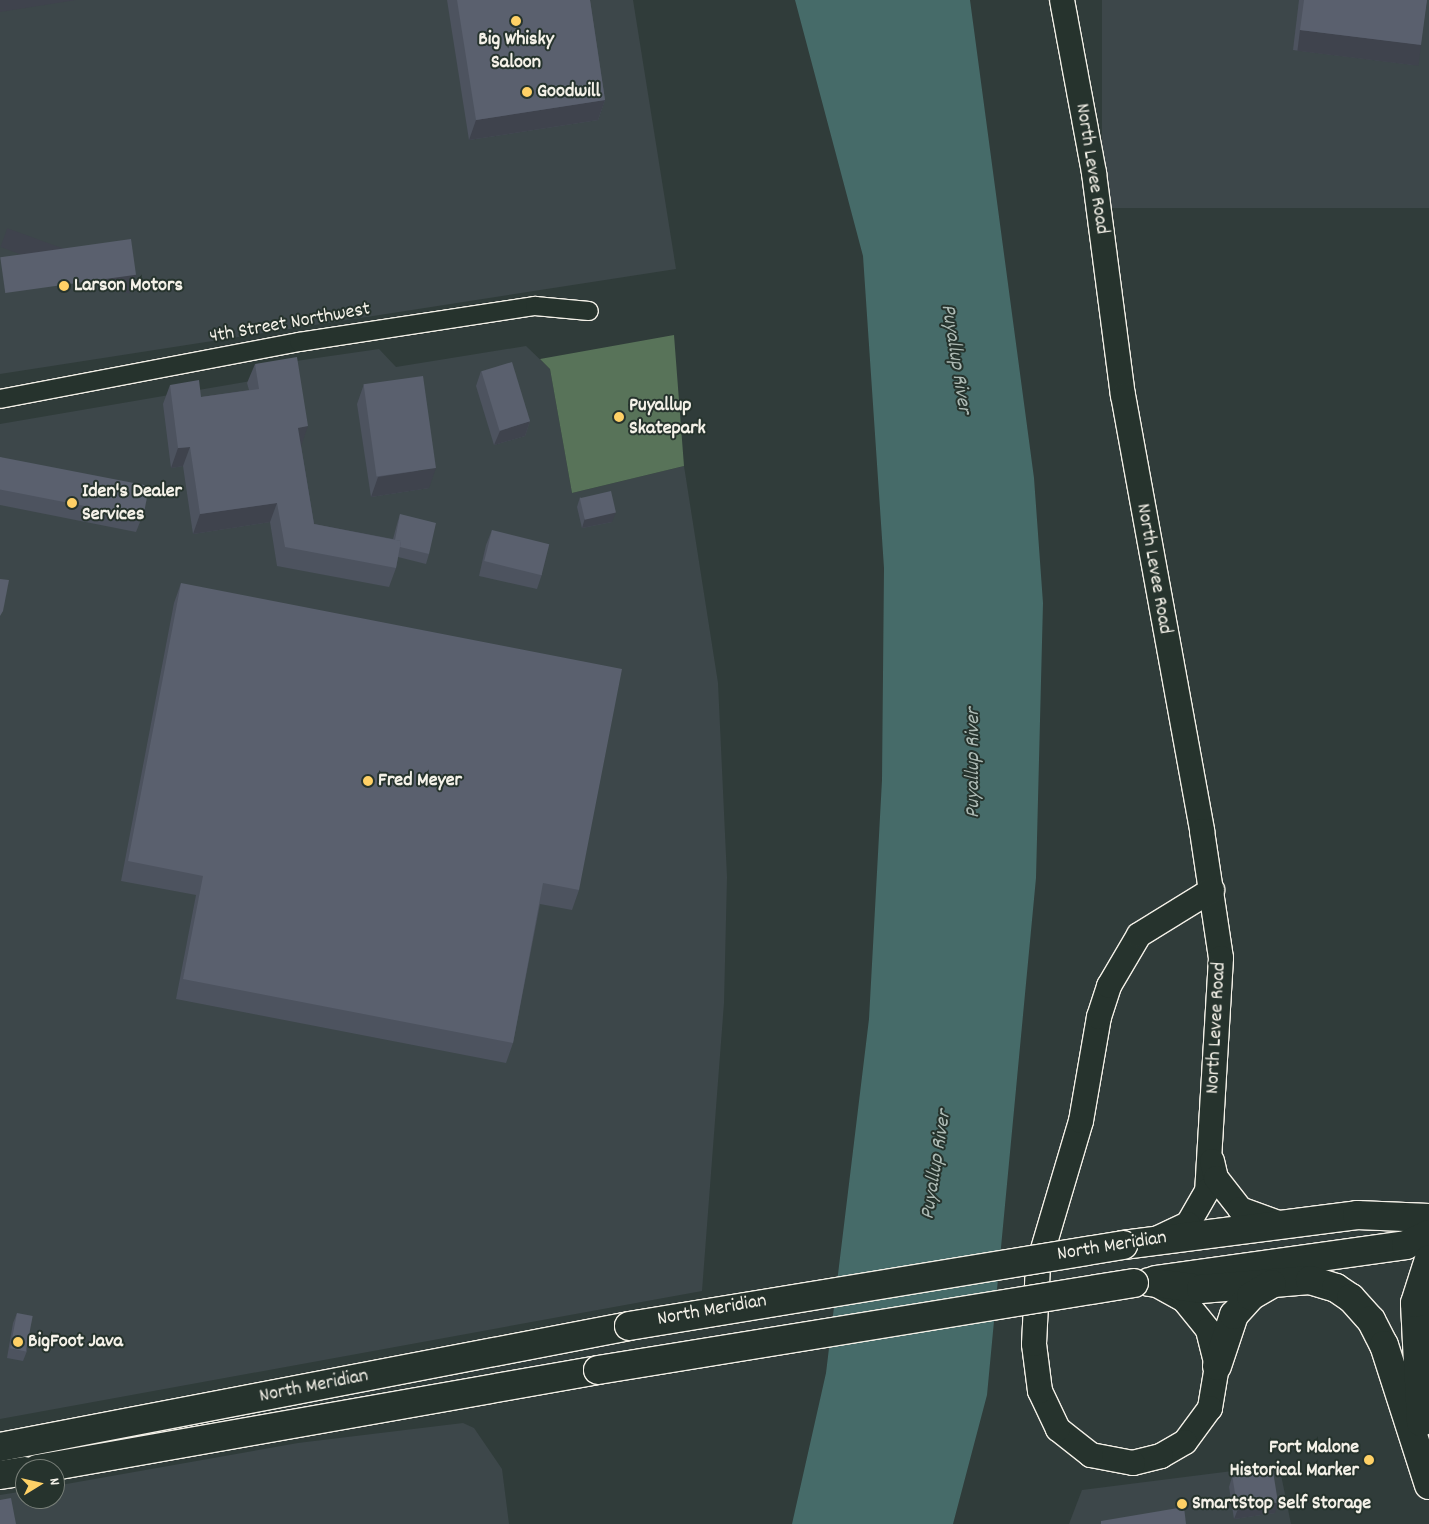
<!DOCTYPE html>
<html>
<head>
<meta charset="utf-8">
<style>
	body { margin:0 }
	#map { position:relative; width:1429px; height:1524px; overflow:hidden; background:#303c3a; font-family:Dekko,sans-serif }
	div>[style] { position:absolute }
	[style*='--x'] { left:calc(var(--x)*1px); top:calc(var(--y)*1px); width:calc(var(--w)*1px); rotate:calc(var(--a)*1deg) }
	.built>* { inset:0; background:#3d474a; transform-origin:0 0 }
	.green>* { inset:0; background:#587359 }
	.water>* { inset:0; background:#466b69 }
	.roads { filter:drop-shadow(1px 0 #f4f1e8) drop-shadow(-1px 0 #f4f1e8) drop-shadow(0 1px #f4f1e8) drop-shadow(0 -1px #f4f1e8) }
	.street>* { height:18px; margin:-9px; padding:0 9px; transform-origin:9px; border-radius:9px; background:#26332d }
	.secondary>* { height:24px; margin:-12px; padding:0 12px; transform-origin:12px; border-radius:12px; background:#26332d }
	.primary>* { height:28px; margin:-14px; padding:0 14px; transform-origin:14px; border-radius:14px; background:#26332d }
	.highway>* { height:28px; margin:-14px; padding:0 14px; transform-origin:14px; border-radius:14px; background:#26332d }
	.bridges { filter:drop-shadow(1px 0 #f4f1e8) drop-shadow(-1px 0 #f4f1e8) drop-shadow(0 1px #f4f1e8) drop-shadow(0 -1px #f4f1e8) }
	.primary-bridge>* { height:28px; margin:-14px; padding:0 14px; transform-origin:14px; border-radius:14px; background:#26332d }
	.wall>* { inset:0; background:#4d535f }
	.shaded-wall>* { inset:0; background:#3f434d; transform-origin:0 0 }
	.building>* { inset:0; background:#5a606e; transform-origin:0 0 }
	.dots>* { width:14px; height:14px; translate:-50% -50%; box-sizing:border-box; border:2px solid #26332d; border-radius:50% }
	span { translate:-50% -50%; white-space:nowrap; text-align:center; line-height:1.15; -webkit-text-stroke:4px #26332d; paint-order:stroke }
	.poi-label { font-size:20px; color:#f4f1e8; font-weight:700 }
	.left { translate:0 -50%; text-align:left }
	.right { translate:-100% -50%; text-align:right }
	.street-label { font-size:20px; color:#f4f1e8 }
	.water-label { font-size:21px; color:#aebbb5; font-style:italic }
	.north { position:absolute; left:15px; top:1459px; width:50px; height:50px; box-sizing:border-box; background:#26332d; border:1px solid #787f78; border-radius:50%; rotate:81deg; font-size:14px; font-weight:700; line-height:20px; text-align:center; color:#f4f1e8 }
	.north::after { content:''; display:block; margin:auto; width:18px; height:22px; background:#ffd166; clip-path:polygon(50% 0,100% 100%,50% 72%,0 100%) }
</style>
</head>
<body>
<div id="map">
	<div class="built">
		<i style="clip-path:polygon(0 0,633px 0,676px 269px,0 374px)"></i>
		<i style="left:1102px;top:0;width:327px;height:208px"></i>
		<i style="clip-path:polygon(526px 346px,550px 369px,572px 493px,684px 466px,718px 683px,727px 877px,724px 1003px,702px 1291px,0 1419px,0 424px,251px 381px,275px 364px,379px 349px,396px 367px)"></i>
		<i style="clip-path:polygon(463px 1423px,474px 1428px,502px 1469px,509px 1524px,0 1524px,0 1495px,25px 1491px,25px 1499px,55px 1499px,55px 1486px,298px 1443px)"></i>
		<i style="clip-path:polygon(1279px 1465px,1291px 1524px,1069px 1524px,1082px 1490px)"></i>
	</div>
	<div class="green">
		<i style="clip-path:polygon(674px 335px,684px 466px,572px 493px,550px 369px,540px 359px)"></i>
	</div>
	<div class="water">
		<i style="clip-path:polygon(795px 0,970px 0,1034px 478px,1043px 603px,1036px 878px,987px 1395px,953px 1524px,792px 1524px,826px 1373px,869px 1019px,882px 780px,884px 568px,863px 256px)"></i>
	</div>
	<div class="roads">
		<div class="street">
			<i style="--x:0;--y:399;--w:304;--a:-10.8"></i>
			<i style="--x:299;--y:342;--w:239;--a:-8.7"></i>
			<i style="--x:535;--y:306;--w:54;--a:5.3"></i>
		</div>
		<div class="secondary">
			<i style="--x:1062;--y:0;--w:176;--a:79.5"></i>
			<i style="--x:1094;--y:173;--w:224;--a:82.6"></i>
			<i style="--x:1123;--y:395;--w:443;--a:79.7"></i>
			<i style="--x:1202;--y:831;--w:128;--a:81.5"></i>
			<i style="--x:1221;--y:958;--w:233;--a:93.4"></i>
			<i style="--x:1207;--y:1191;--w:38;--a:120"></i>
			<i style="--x:1188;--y:1224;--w:31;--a:155"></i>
			<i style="--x:1212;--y:1161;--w:17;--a:77"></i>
			<i style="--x:1216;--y:1178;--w:39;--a:52"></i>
			<i style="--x:1240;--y:1209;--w:44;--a:20.1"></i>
			<i style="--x:1157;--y:1285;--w:31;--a:29"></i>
			<i style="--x:1184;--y:1300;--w:38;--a:51"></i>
			<i style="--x:1208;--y:1330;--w:37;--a:76"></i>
			<i style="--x:1217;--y:1366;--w:43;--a:99.5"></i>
			<i style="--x:1210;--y:1408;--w:42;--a:126.3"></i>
			<i style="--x:1185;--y:1442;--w:28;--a:150"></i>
			<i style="--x:1161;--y:1456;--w:29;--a:166"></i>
			<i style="--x:1133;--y:1463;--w:43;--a:-169.2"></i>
			<i style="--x:1091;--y:1455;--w:42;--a:-141.8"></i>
			<i style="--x:1058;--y:1429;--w:42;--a:-115.3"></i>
			<i style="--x:1040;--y:1391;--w:47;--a:-97.3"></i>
			<i style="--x:1034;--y:1344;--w:78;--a:-87.1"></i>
			<i style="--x:1038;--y:1266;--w:151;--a:-73.5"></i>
			<i style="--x:1081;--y:1121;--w:106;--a:-80.2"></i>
			<i style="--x:1099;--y:1017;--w:33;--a:-72"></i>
			<i style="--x:1109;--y:986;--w:59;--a:-59.5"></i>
			<i style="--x:1139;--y:935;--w:86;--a:-31.7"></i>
		</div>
		<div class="primary">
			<i style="--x:1123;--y:1245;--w:236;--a:-7.3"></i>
			<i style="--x:1357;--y:1215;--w:72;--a:2.4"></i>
			<i style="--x:1155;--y:1280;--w:253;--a:-7.9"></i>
			<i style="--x:1406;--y:1245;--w:25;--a:-26"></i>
			<i style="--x:0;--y:1447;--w:641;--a:-10.89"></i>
			<i style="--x:37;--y:1469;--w:570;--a:-10.01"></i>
			<i style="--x:0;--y:1475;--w:25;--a:-9"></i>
		</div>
		<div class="highway">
			<i style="--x:1149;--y:1282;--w:52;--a:7.7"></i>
			<i style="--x:1201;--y:1289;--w:109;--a:-4.7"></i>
			<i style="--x:1310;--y:1280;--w:27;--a:17"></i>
			<i style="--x:1336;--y:1288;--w:18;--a:34"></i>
			<i style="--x:1351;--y:1298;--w:30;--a:48"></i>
			<i style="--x:1371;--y:1320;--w:28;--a:63"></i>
			<i style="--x:1384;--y:1345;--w:147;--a:72.2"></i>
			<i style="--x:1217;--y:1366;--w:54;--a:-71.6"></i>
			<i style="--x:1234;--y:1315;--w:25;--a:-48"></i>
			<i style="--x:1251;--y:1296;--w:24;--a:-30"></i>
			<i style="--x:1421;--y:1422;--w:119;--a:-92.9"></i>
			<i style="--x:1415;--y:1303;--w:46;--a:-72.3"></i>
		</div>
	</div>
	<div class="bridges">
		<div class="primary-bridge">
			<i style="--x:629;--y:1326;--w:501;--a:-9.31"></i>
			<i style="--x:598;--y:1370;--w:543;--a:-9.22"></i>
		</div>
	</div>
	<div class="wall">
		<i style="clip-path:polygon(447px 0,590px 0,605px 100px,598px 120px,469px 140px)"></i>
		<i style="clip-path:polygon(1299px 0,1427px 0,1414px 65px,1293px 50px)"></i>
		<i style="clip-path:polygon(255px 364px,301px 446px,314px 524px,393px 539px,397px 524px,400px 514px,429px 554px,426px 564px,398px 557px,396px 568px,389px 587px,277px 566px,270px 522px,193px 534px,183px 466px,171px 468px,163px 404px,170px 385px,201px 397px,249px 390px,247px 383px)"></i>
		<i style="clip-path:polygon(481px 371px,530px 421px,525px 436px,494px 445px,476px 386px)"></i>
		<i style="clip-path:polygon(364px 384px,429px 488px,371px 497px,357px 404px)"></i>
		<i style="clip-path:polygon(0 457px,142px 517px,136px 532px,0 505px)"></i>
		<i style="clip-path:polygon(580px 497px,612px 522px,582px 528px,577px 507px)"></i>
		<i style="clip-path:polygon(492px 530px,542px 574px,537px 589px,479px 576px,486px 545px)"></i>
		<i style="clip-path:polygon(181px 583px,579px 890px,572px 910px,540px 904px,513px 1043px,506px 1063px,176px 999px,196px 895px,121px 881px,174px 603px)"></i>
		<i style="clip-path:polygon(17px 1313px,27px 1351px,23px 1361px,7px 1358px,13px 1323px)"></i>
		<i style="clip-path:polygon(1232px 1477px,1275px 1513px,1234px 1519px,1229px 1487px)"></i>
	</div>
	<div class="shaded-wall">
		<i style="clip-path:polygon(0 0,76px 0,0 12px)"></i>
		<i style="left:1300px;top:30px;width:122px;height:21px;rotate:7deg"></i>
		<i style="clip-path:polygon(605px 100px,598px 120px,469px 140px,476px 120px)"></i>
		<i style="left:136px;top:275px;width:20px;height:137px;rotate:110deg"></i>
		<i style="clip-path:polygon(530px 421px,525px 436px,494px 445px,500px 431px)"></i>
		<i style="clip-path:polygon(308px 426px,301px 446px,298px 428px)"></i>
		<i style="clip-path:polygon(190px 447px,183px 466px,171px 468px,178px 448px)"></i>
		<i style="clip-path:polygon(436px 468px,429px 488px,371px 497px,378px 477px)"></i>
		<i style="clip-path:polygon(277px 503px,270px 522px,193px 534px,200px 514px)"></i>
		<i style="clip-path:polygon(616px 512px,612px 522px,582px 528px,585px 518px)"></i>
		<i style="clip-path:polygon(1278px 1503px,1275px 1513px,1234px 1519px,1238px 1509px)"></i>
	</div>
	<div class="building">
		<i style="clip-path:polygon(457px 0,590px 0,605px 100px,476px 120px)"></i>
		<i style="clip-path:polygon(1304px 0,1427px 0,1421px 45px,1300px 30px)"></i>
		<i style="left:131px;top:239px;width:36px;height:132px;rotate:82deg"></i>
		<i style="clip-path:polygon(297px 357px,308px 426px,298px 428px,314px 524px,401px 541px,396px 568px,285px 547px,277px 503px,200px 514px,190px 447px,178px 448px,170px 385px,199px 380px,201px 397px,259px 389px,255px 364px)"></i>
		<i style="left:512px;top:362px;width:62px;height:32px;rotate:73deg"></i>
		<i style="left:423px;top:376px;width:93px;height:60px;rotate:82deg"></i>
		<i style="left:0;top:457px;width:152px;height:32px;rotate:11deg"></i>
		<i style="left:611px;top:491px;width:22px;height:32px;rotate:77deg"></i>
		<i style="clip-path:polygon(400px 514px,436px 523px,429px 554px,400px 547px,401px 541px,395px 540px)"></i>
		<i style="left:492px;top:530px;width:59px;height:32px;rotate:14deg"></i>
		<i style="clip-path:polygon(0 579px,9px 580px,3px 611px,0 616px)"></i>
		<i style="clip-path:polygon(181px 583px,622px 669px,579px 890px,543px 883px,513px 1043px,183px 979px,203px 876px,128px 861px)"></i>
		<i style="left:17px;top:1313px;width:16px;height:36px;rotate:11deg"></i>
		<i style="left:1273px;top:1471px;width:32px;height:41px;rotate:81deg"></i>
		<i style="clip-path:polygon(11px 1498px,16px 1524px,0 1524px,0 1500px)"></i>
		<i style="clip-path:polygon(1184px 1507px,1186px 1524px,1101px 1524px,1101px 1521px)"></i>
	</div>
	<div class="dots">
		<i style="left:516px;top:21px;background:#ffd166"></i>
		<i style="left:527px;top:92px;background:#ffd166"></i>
		<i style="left:64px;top:286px;background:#ffd166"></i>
		<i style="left:619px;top:417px;background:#ffd166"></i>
		<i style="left:72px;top:503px;background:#ffd166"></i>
		<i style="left:368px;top:781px;background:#ffd166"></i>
		<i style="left:18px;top:1342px;background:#ffd166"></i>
		<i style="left:1369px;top:1460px;background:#ffd166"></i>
		<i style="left:1182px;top:1504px;background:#ffd166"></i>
	</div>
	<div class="poi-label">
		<span style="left:516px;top:52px">Big Whisky<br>Saloon</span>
		<span class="left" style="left:537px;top:92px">Goodwill</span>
		<span class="left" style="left:74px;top:286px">Larson Motors</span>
		<span class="left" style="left:629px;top:418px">Puyallup<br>Skatepark</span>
		<span class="left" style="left:82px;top:504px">Iden's Dealer<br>Services</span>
		<span class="left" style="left:378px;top:781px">Fred Meyer</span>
		<span class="left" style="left:28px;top:1342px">BigFoot Java</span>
		<span class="right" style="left:1359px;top:1460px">Fort Malone<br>Historical Marker</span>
		<span class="left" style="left:1192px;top:1504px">SmartStop Self Storage</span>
	</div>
	<div class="street-label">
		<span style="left:1091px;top:169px;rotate:81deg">North Levee Road</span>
		<span style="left:290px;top:324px;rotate:-10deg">4th Street Northwest</span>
		<span style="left:1153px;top:569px;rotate:80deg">North Levee Road</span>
		<span style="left:1217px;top:1028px;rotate:-87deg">North Levee Road</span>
		<span style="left:1112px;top:1247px;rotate:-9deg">North Meridian</span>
		<span style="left:712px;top:1311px;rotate:-10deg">North Meridian</span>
		<span style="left:314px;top:1387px;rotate:-11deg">North Meridian</span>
	</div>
	<div class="water-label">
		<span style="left:955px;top:359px;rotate:81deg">Puyallup River</span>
		<span style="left:974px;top:763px;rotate:-90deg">Puyallup River</span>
		<span style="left:937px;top:1165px;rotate:-81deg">Puyallup River</span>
	</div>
	<div class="north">N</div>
</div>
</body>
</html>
